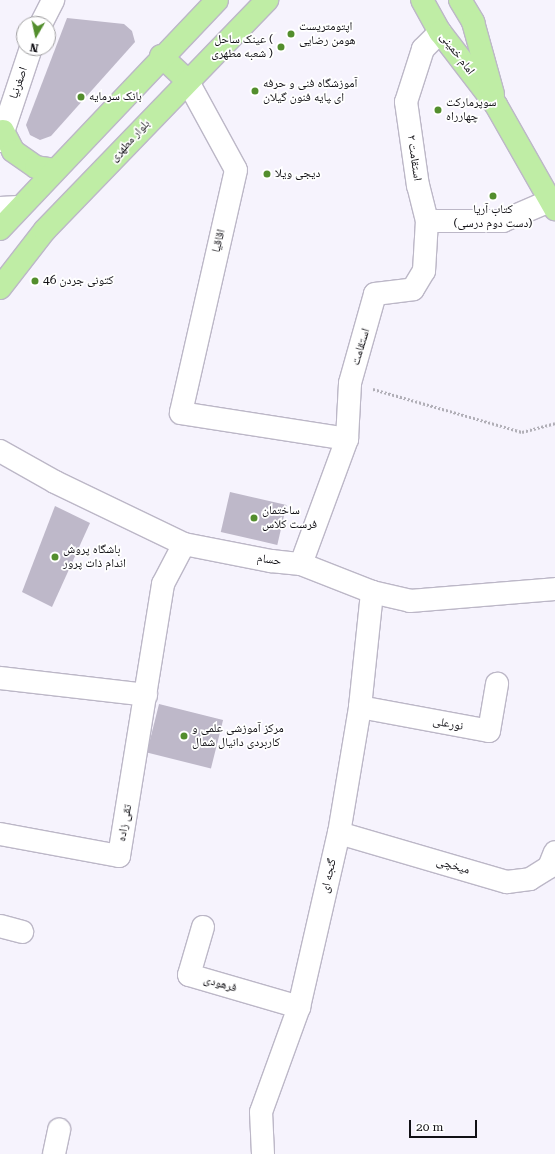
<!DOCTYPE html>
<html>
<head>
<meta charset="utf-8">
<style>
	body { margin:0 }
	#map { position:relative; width:555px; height:1154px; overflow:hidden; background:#f6f3fd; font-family:"Roboto Serif","Noto Naskh Arabic",serif }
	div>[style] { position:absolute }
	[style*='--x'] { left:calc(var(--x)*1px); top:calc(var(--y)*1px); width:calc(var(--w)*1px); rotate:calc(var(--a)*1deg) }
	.building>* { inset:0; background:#beb8c9; transform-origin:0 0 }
	.path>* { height:2.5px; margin-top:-1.25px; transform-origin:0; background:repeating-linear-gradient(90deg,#b1afb7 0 2px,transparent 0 4px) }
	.roads { filter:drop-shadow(1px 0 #bcb7c7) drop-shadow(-1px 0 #bcb7c7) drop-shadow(0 1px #bcb7c7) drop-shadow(0 -1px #bcb7c7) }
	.minor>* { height:22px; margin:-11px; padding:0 11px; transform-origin:11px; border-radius:11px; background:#fff }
	.major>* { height:22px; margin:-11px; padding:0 11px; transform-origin:11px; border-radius:11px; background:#bfeda5 }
	.dots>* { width:11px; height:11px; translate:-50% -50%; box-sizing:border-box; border:2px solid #fff; border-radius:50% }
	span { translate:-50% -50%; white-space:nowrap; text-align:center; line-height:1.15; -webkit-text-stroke:3.5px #fff; paint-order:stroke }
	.poi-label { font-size:12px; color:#111015 }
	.left { translate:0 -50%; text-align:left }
	.right { translate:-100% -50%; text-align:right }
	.street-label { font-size:12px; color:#111015 }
	.north { position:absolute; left:16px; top:16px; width:40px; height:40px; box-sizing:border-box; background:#fff; border:1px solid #a09fa1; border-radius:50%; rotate:189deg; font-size:11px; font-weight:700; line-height:16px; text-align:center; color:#111015 }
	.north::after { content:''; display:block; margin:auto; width:14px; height:18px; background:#538e2d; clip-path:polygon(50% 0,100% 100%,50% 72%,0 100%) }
	.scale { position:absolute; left:409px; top:1120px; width:68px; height:18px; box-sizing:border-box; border:2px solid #111015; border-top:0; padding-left:5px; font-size:12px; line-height:14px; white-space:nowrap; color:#111015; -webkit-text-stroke:3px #fff; paint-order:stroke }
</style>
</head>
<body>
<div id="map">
	<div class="building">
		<i style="clip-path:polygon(67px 18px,124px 24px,132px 31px,135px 42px,51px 136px,40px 140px,30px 135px,26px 125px)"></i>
		<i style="left:230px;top:492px;width:58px;height:41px;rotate:13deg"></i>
		<i style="clip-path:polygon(55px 506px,90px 523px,52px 607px,22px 592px)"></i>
		<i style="left:159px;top:704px;width:66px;height:50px;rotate:14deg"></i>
	</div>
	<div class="path">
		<i style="--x:373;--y:389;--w:155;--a:16.1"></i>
		<i style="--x:522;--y:432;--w:34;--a:-15"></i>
	</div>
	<div class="roads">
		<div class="minor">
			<i style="--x:41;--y:24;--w:27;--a:-63"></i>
			<i style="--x:187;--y:80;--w:102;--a:61.4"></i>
			<i style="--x:236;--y:170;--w:249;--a:102.8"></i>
			<i style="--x:181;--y:413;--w:168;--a:8.9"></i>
			<i style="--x:0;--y:141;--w:98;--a:-71.6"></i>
			<i style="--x:0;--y:208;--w:19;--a:-3"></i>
			<i style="--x:427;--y:221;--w:76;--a:0"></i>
			<i style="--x:503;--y:221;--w:51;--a:-23.1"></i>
			<i style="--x:0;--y:451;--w:63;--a:29.4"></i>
			<i style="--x:55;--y:482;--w:143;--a:25.7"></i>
			<i style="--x:184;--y:544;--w:89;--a:11.1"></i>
			<i style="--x:271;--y:561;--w:30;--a:6"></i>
			<i style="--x:301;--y:564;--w:76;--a:21.5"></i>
			<i style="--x:372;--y:592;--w:39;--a:13"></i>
			<i style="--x:410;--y:601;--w:145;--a:-4.7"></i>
			<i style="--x:301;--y:564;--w:133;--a:-69.8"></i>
			<i style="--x:347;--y:439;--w:56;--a:-86.9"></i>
			<i style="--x:350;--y:383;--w:92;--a:-74.3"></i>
			<i style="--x:375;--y:294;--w:38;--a:-7"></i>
			<i style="--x:413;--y:289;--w:21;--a:-59"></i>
			<i style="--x:424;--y:271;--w:50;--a:-86.6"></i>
			<i style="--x:427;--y:221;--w:36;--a:-104"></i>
			<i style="--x:418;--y:186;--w:85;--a:-98.1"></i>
			<i style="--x:406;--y:102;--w:56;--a:-72.2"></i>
			<i style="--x:423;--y:49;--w:24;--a:-45"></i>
			<i style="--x:0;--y:678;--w:147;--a:6.6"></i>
			<i style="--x:360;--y:707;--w:131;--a:10.5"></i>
			<i style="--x:489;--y:731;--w:48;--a:-80.3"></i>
			<i style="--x:339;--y:833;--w:175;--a:16.3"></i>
			<i style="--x:507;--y:882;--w:23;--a:-7"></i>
			<i style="--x:530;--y:879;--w:22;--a:-32"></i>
			<i style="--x:549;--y:867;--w:16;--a:-68"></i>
			<i style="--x:0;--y:834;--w:121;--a:10.5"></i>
			<i style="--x:119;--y:856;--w:276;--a:-80.8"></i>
			<i style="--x:163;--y:584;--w:45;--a:-62.3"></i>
			<i style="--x:0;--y:926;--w:23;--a:15"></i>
			<i style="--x:203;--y:927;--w:50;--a:106.3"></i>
			<i style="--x:189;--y:975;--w:115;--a:16.2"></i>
			<i style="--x:54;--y:1154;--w:25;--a:-78"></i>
			<i style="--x:263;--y:1154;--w:42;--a:-92.7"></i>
			<i style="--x:261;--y:1112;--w:112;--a:-70.1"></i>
			<i style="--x:299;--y:1007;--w:179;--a:-77.1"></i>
			<i style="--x:339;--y:833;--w:128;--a:-80.5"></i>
			<i style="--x:360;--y:707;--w:116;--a:-84"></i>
		</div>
		<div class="major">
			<i style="--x:422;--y:0;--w:37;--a:61"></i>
			<i style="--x:440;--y:32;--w:92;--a:52.5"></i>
			<i style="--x:496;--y:105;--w:120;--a:60.4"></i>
			<i style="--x:460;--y:0;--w:26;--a:59"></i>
			<i style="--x:473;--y:22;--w:75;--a:74.5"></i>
			<i style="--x:161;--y:56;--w:35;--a:43"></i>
			<i style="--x:3;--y:131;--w:22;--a:63"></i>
			<i style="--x:13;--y:151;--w:28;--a:35"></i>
			<i style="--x:36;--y:167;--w:19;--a:9"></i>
			<i style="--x:0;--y:229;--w:315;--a:-46.5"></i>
			<i style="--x:0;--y:288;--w:73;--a:-52.2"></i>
			<i style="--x:45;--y:230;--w:320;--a:-46"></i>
		</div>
	</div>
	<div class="dots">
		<i style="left:291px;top:34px;background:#538e2d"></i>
		<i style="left:281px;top:47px;background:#538e2d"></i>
		<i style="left:255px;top:91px;background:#538e2d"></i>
		<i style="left:81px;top:97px;background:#538e2d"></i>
		<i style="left:438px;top:110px;background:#538e2d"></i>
		<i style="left:267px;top:174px;background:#538e2d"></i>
		<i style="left:493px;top:196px;background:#538e2d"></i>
		<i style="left:35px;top:281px;background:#538e2d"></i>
		<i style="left:254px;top:518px;background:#538e2d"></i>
		<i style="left:55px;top:557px;background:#538e2d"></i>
		<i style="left:184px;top:736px;background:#538e2d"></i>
	</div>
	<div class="poi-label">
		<span class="left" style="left:299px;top:34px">اپتومتریست<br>هومن رضایی</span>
		<span class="right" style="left:273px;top:47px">عینک ساحل (<br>شعبه مطهری )</span>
		<span class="left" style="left:263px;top:91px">آموزشگاه فنی و حرفه<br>ای ‍پایه فنون گیلان</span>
		<span class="left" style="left:89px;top:97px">بانک سرمایه</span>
		<span class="left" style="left:446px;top:110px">سوپرمارکت<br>چهارراه</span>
		<span class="left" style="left:275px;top:174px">دیجی ویلا</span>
		<span style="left:493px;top:217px">کتاب آریا<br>(دست دوم درسی)</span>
		<span class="left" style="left:43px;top:281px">کتونی جردن 46</span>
		<span class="left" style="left:262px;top:518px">ساختمان<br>فرست کلاس</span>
		<span class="left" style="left:63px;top:557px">باشگاه پروش<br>اندام ذات پرور</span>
		<span class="left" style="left:192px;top:736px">مرکز آموزشی علمی و<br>کاربردی دانیال شمال</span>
	</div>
	<div class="street-label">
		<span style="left:457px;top:54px;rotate:53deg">امام خمینی</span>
		<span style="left:19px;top:83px;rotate:-71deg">اصغرنیا</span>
		<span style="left:130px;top:141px;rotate:-47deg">بلوار مطهری</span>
		<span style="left:414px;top:158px;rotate:82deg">استقامت ۲</span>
		<span style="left:219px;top:241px;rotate:-76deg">اقاقیا</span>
		<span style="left:361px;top:347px;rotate:-73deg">استقامت</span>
		<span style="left:269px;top:560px;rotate:8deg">حسام</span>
		<span style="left:448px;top:724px;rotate:11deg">نورعلی</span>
		<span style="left:125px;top:823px;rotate:-80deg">تقی زاده</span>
		<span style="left:453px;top:866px;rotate:16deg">میخچی</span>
		<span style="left:329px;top:876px;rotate:-77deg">گنجه ای</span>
		<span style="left:220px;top:984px;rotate:16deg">فرهودی</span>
	</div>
	<div class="north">N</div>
	<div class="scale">20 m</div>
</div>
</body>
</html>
